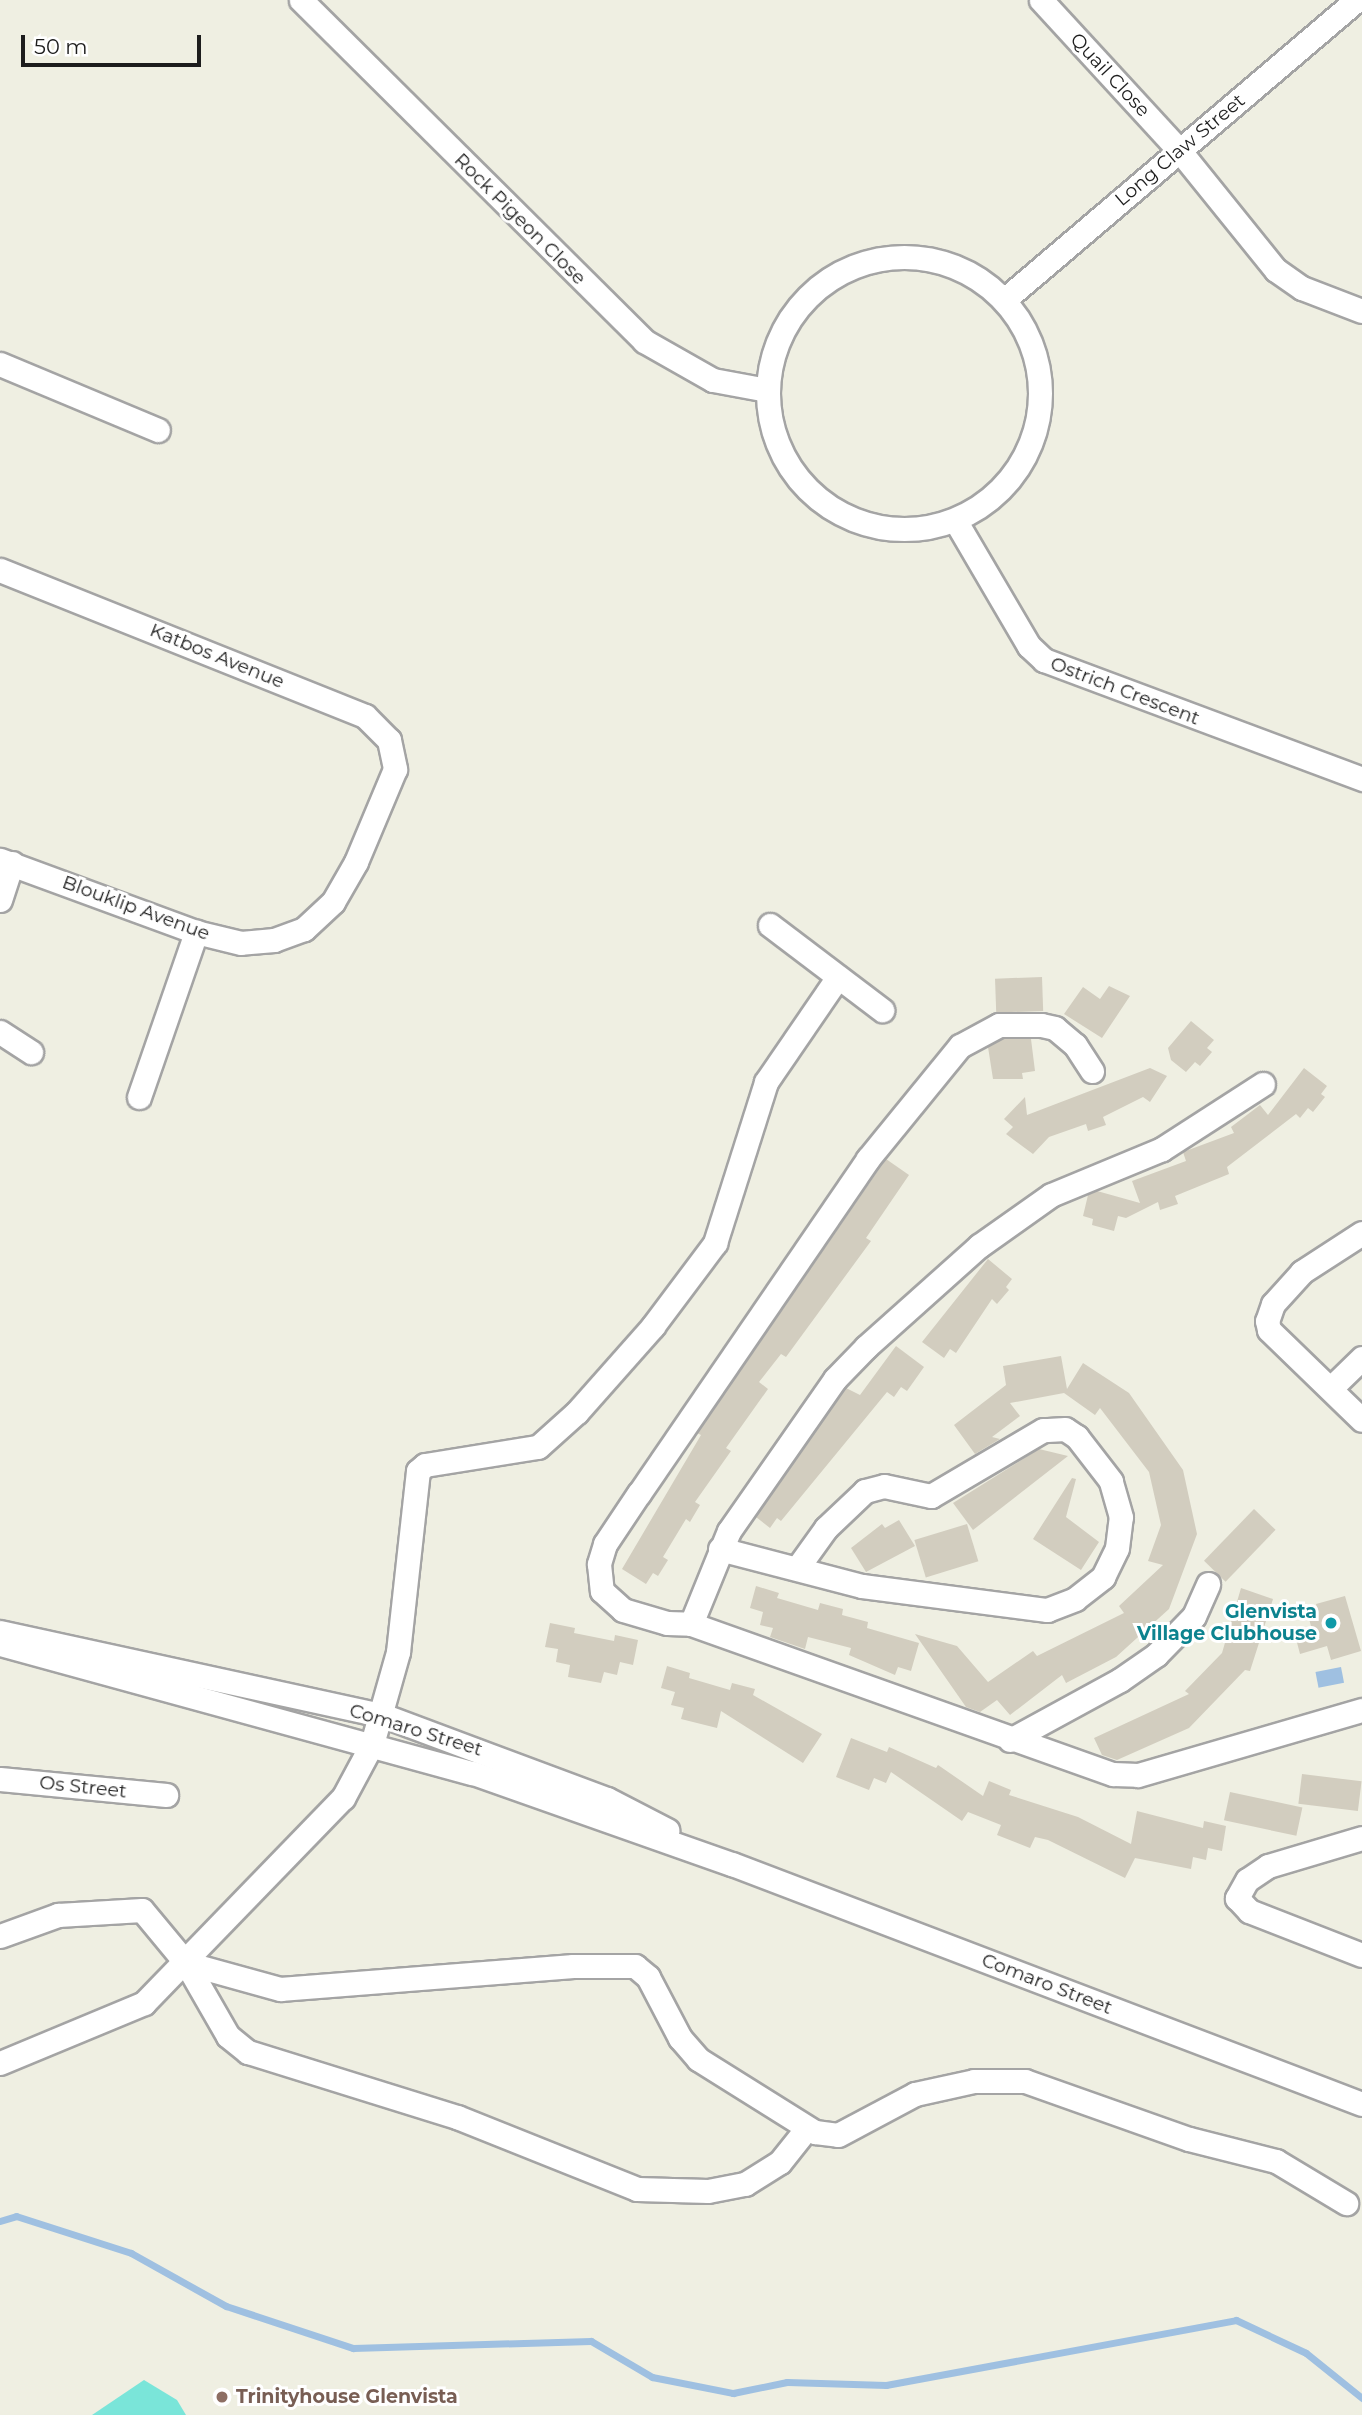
<!DOCTYPE html>
<html>
<head>
<meta charset="utf-8">
<style>
	body { margin:0 }
	#map { position:relative; width:1362px; height:2415px; overflow:hidden; background:#efefe2; font-family:Montserrat,sans-serif }
	div>[style] { position:absolute }
	[style*='--x'] { left:calc(var(--x)*1px); top:calc(var(--y)*1px); width:calc(var(--w)*1px); rotate:calc(var(--a)*1deg) }
	.pitch>* { inset:0; background:#7ae5d9 }
	.water>* { inset:0; background:#9fc0e1; transform-origin:0 0 }
	.stream>* { height:7px; margin:-3.5px; padding:0 3.5px; transform-origin:3.5px; border-radius:3.5px; background:#9fc0e1 }
	.building>* { inset:0; background:#d2cdbf; transform-origin:0 0 }
	.roads { filter:drop-shadow(2px 0 #a4a4a4) drop-shadow(-2px 0 #a4a4a4) drop-shadow(0 2px #a4a4a4) drop-shadow(0 -2px #a4a4a4) }
	.minor>* { height:23px; margin:-11.5px; padding:0 11.5px; transform-origin:11.5px; border-radius:11.5px; background:#fff }
	.minor>.ring { margin:-11.5px; padding:0; box-sizing:content-box; background:none; border:23px solid #fff; border-radius:50% }
	.dots>* { width:19px; height:19px; translate:-50% -50%; box-sizing:border-box; border:4px solid #fff; border-radius:50% }
	span { translate:-50% -50%; white-space:nowrap; text-align:center; line-height:1.15; -webkit-text-stroke:6px #fff; paint-order:stroke }
	.street-label { font-size:19px; color:#1d1d1d }
	.culture-label { font-size:19px; color:#0d838f; font-weight:700 }
	.right { translate:-100% -50%; text-align:right }
	.education-label { font-size:19px; color:#785e54; font-weight:700 }
	.left { translate:0 -50%; text-align:left }
	.scale { position:absolute; left:21px; top:35px; width:180px; height:32px; box-sizing:border-box; border:4px solid #1d1d1d; border-top:0; padding-left:9px; font-size:21px; line-height:24px; white-space:nowrap; color:#1d1d1d; -webkit-text-stroke:5px #fff; paint-order:stroke }
</style>
</head>
<body>
<div id="map">
	<div class="pitch">
		<i style="clip-path:polygon(144px 2380px,177px 2400px,186px 2415px,92px 2415px)"></i>
	</div>
	<div class="water">
		<i style="left:1341px;top:1667px;width:16px;height:26px;rotate:79deg"></i>
	</div>
	<div class="stream">
		<i style="--x:0;--y:2221;--w:17;--a:-17"></i>
		<i style="--x:16;--y:2216;--w:121;--a:17.8"></i>
		<i style="--x:131;--y:2253;--w:109;--a:29.2"></i>
		<i style="--x:226;--y:2306;--w:134;--a:18.3"></i>
		<i style="--x:353;--y:2348;--w:238;--a:-1.7"></i>
		<i style="--x:591;--y:2341;--w:71;--a:30.5"></i>
		<i style="--x:652;--y:2377;--w:83;--a:11.2"></i>
		<i style="--x:733;--y:2393;--w:55;--a:-11.5"></i>
		<i style="--x:787;--y:2382;--w:99;--a:1.7"></i>
		<i style="--x:886;--y:2385;--w:356;--a:-10.5"></i>
		<i style="--x:1236;--y:2320;--w:77;--a:25.2"></i>
		<i style="--x:1306;--y:2353;--w:72;--a:38.8"></i>
	</div>
	<div class="building">
		<i style="left:1042px;top:977px;width:34px;height:47px;rotate:88deg"></i>
		<i style="clip-path:polygon(1109px 986px,1130px 996px,1102px 1038px,1064px 1014px,1083px 987px,1100px 999px)"></i>
		<i style="clip-path:polygon(1191px 1021px,1214px 1040px,1207px 1048px,1212px 1052px,1200px 1066px,1195px 1062px,1186px 1072px,1171px 1060px,1168px 1048px)"></i>
		<i style="clip-path:polygon(1003px 1039px,1031px 1039px,1035px 1071px,1022px 1073px,1023px 1079px,993px 1079px,988px 1047px)"></i>
		<i style="clip-path:polygon(1150px 1068px,1167px 1076px,1150px 1102px,1143px 1097px,1103px 1117px,1106px 1125px,1088px 1131px,1086px 1124px,1049px 1137px,1033px 1154px,1006px 1134px,1013px 1127px,1004px 1119px,1025px 1097px,1027px 1115px)"></i>
		<i style="clip-path:polygon(1304px 1068px,1327px 1086px,1321px 1094px,1325px 1097px,1313px 1112px,1308px 1108px,1300px 1118px,1296px 1114px,1227px 1167px,1229px 1174px,1175px 1196px,1178px 1204px,1160px 1210px,1158px 1202px,1126px 1218px,1118px 1216px,1114px 1231px,1092px 1225px,1093px 1219px,1083px 1216px,1088px 1195px,1097px 1191px,1140px 1203px,1132px 1181px,1186px 1161px,1183px 1152px,1234px 1133px,1231px 1127px,1260px 1105px,1268px 1115px)"></i>
		<i style="clip-path:polygon(886px 1159px,909px 1175px,866px 1238px,871px 1241px,786px 1357px,781px 1354px,759px 1382px,768px 1389px,726px 1448px,731px 1451px,695px 1502px,700px 1505px,690px 1522px,686px 1519px,663px 1557px,668px 1560px,658px 1576px,653px 1573px,646px 1584px,622px 1569px,701px 1435px,697px 1433px)"></i>
		<i style="clip-path:polygon(988px 1259px,1012px 1279px,1006px 1287px,1009px 1290px,997px 1304px,992px 1299px,956px 1353px,950px 1349px,944px 1358px,922px 1342px)"></i>
		<i style="clip-path:polygon(896px 1346px,924px 1367px,907px 1391px,901px 1387px,894px 1397px,887px 1392px,781px 1521px,777px 1518px,770px 1528px,756px 1517px,846px 1388px,860px 1395px)"></i>
		<i style="clip-path:polygon(1061px 1356px,1067px 1389px,1083px 1363px,1129px 1393px,1183px 1470px,1197px 1534px,1169px 1609px,1116px 1657px,1066px 1683px,1062px 1675px,1010px 1715px,997px 1700px,980px 1712px,966px 1707px,915px 1634px,957px 1646px,988px 1682px,1033px 1651px,1037px 1656px,1124px 1613px,1119px 1606px,1163px 1565px,1148px 1561px,1161px 1525px,1149px 1472px,1100px 1408px,1095px 1415px,1064px 1393px,1010px 1403px,1020px 1416px,992px 1437px,1000px 1439px,975px 1454px,954px 1425px,1006px 1385px,1003px 1366px)"></i>
		<i style="clip-path:polygon(1039px 1449px,1068px 1456px,973px 1530px,953px 1503px)"></i>
		<i style="clip-path:polygon(1072px 1478px,1076px 1479px,1066px 1517px,1099px 1542px,1081px 1570px,1033px 1539px)"></i>
		<i style="left:1254px;top:1509px;width:30px;height:72px;rotate:44deg"></i>
		<i style="clip-path:polygon(899px 1520px,915px 1546px,866px 1572px,851px 1548px,882px 1524px,885px 1528px)"></i>
		<i style="left:967px;top:1524px;width:39px;height:55px;rotate:73deg"></i>
		<i style="clip-path:polygon(756px 1586px,779px 1593px,777px 1598px,818px 1610px,820px 1603px,843px 1609px,842px 1615px,868px 1622px,867px 1628px,919px 1643px,911px 1671px,898px 1667px,895px 1675px,849px 1655px,851px 1648px,808px 1637px,805px 1649px,770px 1637px,773px 1628px,760px 1625px,763px 1612px,750px 1608px)"></i>
		<i style="clip-path:polygon(1241px 1588px,1273px 1599px,1250px 1671px,1245px 1670px,1189px 1728px,1117px 1760px,1102px 1755px,1094px 1738px,1189px 1694px,1185px 1691px,1222px 1653px)"></i>
		<i style="clip-path:polygon(1345px 1596px,1361px 1651px,1331px 1660px,1327px 1646px,1300px 1654px,1295px 1635px,1312px 1630px,1308px 1615px,1318px 1613px,1316px 1604px)"></i>
		<i style="clip-path:polygon(550px 1623px,575px 1628px,574px 1633px,614px 1641px,615px 1635px,638px 1640px,633px 1665px,620px 1662px,617px 1675px,604px 1672px,601px 1683px,568px 1677px,570px 1665px,556px 1662px,558px 1649px,545px 1647px)"></i>
		<i style="clip-path:polygon(667px 1666px,690px 1673px,689px 1678px,730px 1690px,732px 1683px,755px 1689px,753px 1695px,822px 1734px,803px 1763px,721px 1711px,717px 1728px,681px 1719px,684px 1708px,671px 1705px,675px 1692px,661px 1688px)"></i>
		<i style="clip-path:polygon(851px 1738px,887px 1752px,889px 1747px,936px 1768px,938px 1765px,983px 1796px,989px 1781px,1011px 1790px,1009px 1795px,1078px 1817px,1131px 1844px,1137px 1811px,1203px 1828px,1204px 1821px,1226px 1826px,1222px 1851px,1208px 1848px,1206px 1860px,1193px 1857px,1191px 1869px,1135px 1858px,1125px 1878px,1048px 1840px,1035px 1837px,1030px 1848px,997px 1835px,1001px 1825px,968px 1812px,962px 1821px,891px 1772px,886px 1783px,874px 1778px,869px 1790px,836px 1777px)"></i>
		<i style="left:1302px;top:1774px;width:60px;height:30px;rotate:7deg"></i>
		<i style="left:1230px;top:1792px;width:74px;height:29px;rotate:12deg"></i>
	</div>
	<div class="roads">
		<div class="minor">
			<i style="--x:301;--y:0;--w:484;--a:44.8"></i>
			<i style="--x:644;--y:341;--w:79;--a:29.5"></i>
			<i style="--x:713;--y:380;--w:55;--a:10.5"></i>
			<i style="--x:1041;--y:0;--w:204;--a:47.4"></i>
			<i style="--x:1179;--y:150;--w:154;--a:51.1"></i>
			<i style="--x:1276;--y:270;--w:32;--a:35"></i>
			<i style="--x:1302;--y:288;--w:64;--a:21"></i>
			<i class="ring" style="left:768px;top:257px;width:249px;height:249px"></i>
			<i style="--x:1004;--y:300;--w:462;--a:-40.4"></i>
			<i style="--x:0;--y:364;--w:171;--a:22.7"></i>
			<i style="--x:955;--y:520;--w:146;--a:59.6"></i>
			<i style="--x:1029;--y:646;--w:21;--a:43"></i>
			<i style="--x:1044;--y:660;--w:340;--a:20.5"></i>
			<i style="--x:0;--y:570;--w:393;--a:21.8"></i>
			<i style="--x:365;--y:716;--w:34;--a:45"></i>
			<i style="--x:389;--y:740;--w:30;--a:78"></i>
			<i style="--x:395;--y:769;--w:101;--a:112.8"></i>
			<i style="--x:356;--y:862;--w:46;--a:119.9"></i>
			<i style="--x:333;--y:902;--w:40;--a:137"></i>
			<i style="--x:304;--y:929;--w:32;--a:160"></i>
			<i style="--x:274;--y:940;--w:33;--a:175"></i>
			<i style="--x:241;--y:943;--w:46;--a:-166.3"></i>
			<i style="--x:196;--y:932;--w:209;--a:-159.8"></i>
			<i style="--x:0;--y:900;--w:39;--a:-72"></i>
			<i style="--x:770;--y:925;--w:141;--a:37.2"></i>
			<i style="--x:0;--y:1032;--w:37;--a:33"></i>
			<i style="--x:1092;--y:1071;--w:31;--a:-123"></i>
			<i style="--x:1075;--y:1045;--w:26;--a:-140"></i>
			<i style="--x:1055;--y:1028;--w:14;--a:-168"></i>
			<i style="--x:1041;--y:1025;--w:42;--a:180"></i>
			<i style="--x:999;--y:1025;--w:44;--a:151.7"></i>
			<i style="--x:960;--y:1046;--w:146;--a:129.2"></i>
			<i style="--x:868;--y:1159;--w:405;--a:124.4"></i>
			<i style="--x:639;--y:1493;--w:61;--a:123.7"></i>
			<i style="--x:605;--y:1544;--w:21;--a:107"></i>
			<i style="--x:599;--y:1564;--w:27;--a:84"></i>
			<i style="--x:602;--y:1591;--w:28;--a:42"></i>
			<i style="--x:623;--y:1610;--w:46;--a:16.5"></i>
			<i style="--x:667;--y:1623;--w:24;--a:2"></i>
			<i style="--x:691;--y:1624;--w:448;--a:19.6"></i>
			<i style="--x:1113;--y:1774;--w:25;--a:2"></i>
			<i style="--x:1138;--y:1775;--w:233;--a:-16.2"></i>
			<i style="--x:139;--y:1097;--w:175;--a:-70.9"></i>
			<i style="--x:1362;--y:1233;--w:72;--a:147"></i>
			<i style="--x:1302;--y:1272;--w:43;--a:132.2"></i>
			<i style="--x:1273;--y:1304;--w:18;--a:109"></i>
			<i style="--x:1267;--y:1321;--w:9;--a:77"></i>
			<i style="--x:1269;--y:1330;--w:129;--a:44.1"></i>
			<i style="--x:1331;--y:1388;--w:43;--a:-44.1"></i>
			<i style="--x:720;--y:1549;--w:147;--a:14.6"></i>
			<i style="--x:862;--y:1586;--w:187;--a:7.4"></i>
			<i style="--x:1047;--y:1610;--w:30;--a:-21"></i>
			<i style="--x:1075;--y:1599;--w:36;--a:-38"></i>
			<i style="--x:1103;--y:1577;--w:32;--a:-64"></i>
			<i style="--x:1117;--y:1548;--w:31;--a:-83"></i>
			<i style="--x:1121;--y:1517;--w:37;--a:-106"></i>
			<i style="--x:1111;--y:1481;--w:56;--a:-127.7"></i>
			<i style="--x:1077;--y:1437;--w:14;--a:-146"></i>
			<i style="--x:1065;--y:1429;--w:22;--a:177"></i>
			<i style="--x:1043;--y:1430;--w:130;--a:149.5"></i>
			<i style="--x:931;--y:1496;--w:48;--a:-168"></i>
			<i style="--x:884;--y:1486;--w:20;--a:165"></i>
			<i style="--x:865;--y:1491;--w:54;--a:136.5"></i>
			<i style="--x:826;--y:1528;--w:48;--a:125.7"></i>
			<i style="--x:691;--y:1624;--w:100;--a:-67.8"></i>
			<i style="--x:729;--y:1531;--w:185;--a:-55.1"></i>
			<i style="--x:835;--y:1379;--w:45;--a:-45.9"></i>
			<i style="--x:866;--y:1347;--w:152;--a:-41.8"></i>
			<i style="--x:979;--y:1246;--w:88;--a:-35.3"></i>
			<i style="--x:1051;--y:1195;--w:120;--a:-22.5"></i>
			<i style="--x:1162;--y:1149;--w:120;--a:-32.8"></i>
			<i style="--x:0;--y:1632;--w:391;--a:12.3"></i>
			<i style="--x:382;--y:1715;--w:240;--a:20.5"></i>
			<i style="--x:607;--y:1799;--w:68;--a:27.3"></i>
			<i style="--x:0;--y:1644;--w:490;--a:15.3"></i>
			<i style="--x:473;--y:1773;--w:275;--a:19.4"></i>
			<i style="--x:732;--y:1864;--w:674;--a:20.85"></i>
			<i style="--x:1010;--y:1740;--w:125;--a:-28.6"></i>
			<i style="--x:1120;--y:1680;--w:44;--a:-34.8"></i>
			<i style="--x:1156;--y:1655;--w:54;--a:-45.7"></i>
			<i style="--x:1194;--y:1616;--w:35;--a:-66"></i>
			<i style="--x:0;--y:1779;--w:167;--a:5.5"></i>
			<i style="--x:1362;--y:1838;--w:98;--a:163.4"></i>
			<i style="--x:1268;--y:1866;--w:25;--a:146"></i>
			<i style="--x:1247;--y:1880;--w:21;--a:119"></i>
			<i style="--x:1237;--y:1898;--w:18;--a:47"></i>
			<i style="--x:1249;--y:1911;--w:121;--a:21.3"></i>
			<i style="--x:0;--y:1936;--w:62;--a:-19.9"></i>
			<i style="--x:58;--y:1915;--w:84;--a:-3.4"></i>
			<i style="--x:142;--y:1910;--w:69;--a:50.3"></i>
			<i style="--x:186;--y:1963;--w:84;--a:60.1"></i>
			<i style="--x:228;--y:2036;--w:26;--a:39"></i>
			<i style="--x:248;--y:2052;--w:219;--a:17.3"></i>
			<i style="--x:457;--y:2117;--w:194;--a:21.8"></i>
			<i style="--x:637;--y:2189;--w:71;--a:1.6"></i>
			<i style="--x:708;--y:2191;--w:38;--a:-11"></i>
			<i style="--x:745;--y:2184;--w:41;--a:-32.2"></i>
			<i style="--x:780;--y:2162;--w:43;--a:-51.5"></i>
			<i style="--x:186;--y:1963;--w:98;--a:15.5"></i>
			<i style="--x:280;--y:1989;--w:294;--a:-4.5"></i>
			<i style="--x:573;--y:1966;--w:62;--a:0"></i>
			<i style="--x:635;--y:1966;--w:17;--a:40"></i>
			<i style="--x:648;--y:1977;--w:69;--a:62.3"></i>
			<i style="--x:680;--y:2038;--w:28;--a:49"></i>
			<i style="--x:698;--y:2059;--w:138;--a:32"></i>
			<i style="--x:815;--y:2132;--w:23;--a:7"></i>
			<i style="--x:838;--y:2135;--w:87;--a:-28"></i>
			<i style="--x:915;--y:2094;--w:60;--a:-12.4"></i>
			<i style="--x:974;--y:2081;--w:51;--a:0"></i>
			<i style="--x:1025;--y:2081;--w:174;--a:19.5"></i>
			<i style="--x:1189;--y:2139;--w:90;--a:14.2"></i>
			<i style="--x:1276;--y:2161;--w:82;--a:31"></i>
			<i style="--x:0;--y:2063;--w:156;--a:-22.6"></i>
			<i style="--x:144;--y:2003;--w:286;--a:-45.9"></i>
			<i style="--x:343;--y:1798;--w:61;--a:-61.8"></i>
			<i style="--x:372;--y:1744;--w:96;--a:-74.2"></i>
			<i style="--x:398;--y:1652;--w:182;--a:-83.7"></i>
			<i style="--x:418;--y:1471;--w:9;--a:-41"></i>
			<i style="--x:425;--y:1465;--w:114;--a:-9.1"></i>
			<i style="--x:538;--y:1447;--w:52;--a:-41.9"></i>
			<i style="--x:577;--y:1412;--w:115;--a:-48.5"></i>
			<i style="--x:653;--y:1326;--w:104;--a:-53.2"></i>
			<i style="--x:715;--y:1243;--w:169;--a:-72.4"></i>
			<i style="--x:766;--y:1082;--w:127;--a:-55.6"></i>
		</div>
	</div>
	<div class="dots">
		<i style="left:1331px;top:1623px;background:#0f9aa8"></i>
		<i style="left:222px;top:2397px;background:#8d6e63"></i>
	</div>
	<div class="street-label">
		<span style="left:1110px;top:75px;rotate:47deg">Quail Close</span>
		<span style="left:1180px;top:150px;rotate:-40deg">Long Claw Street</span>
		<span style="left:520px;top:219px;rotate:45deg">Rock Pigeon Close</span>
		<span style="left:217px;top:656px;rotate:22deg">Katbos Avenue</span>
		<span style="left:1125px;top:691px;rotate:21deg">Ostrich Crescent</span>
		<span style="left:136px;top:908px;rotate:20deg">Blouklip Avenue</span>
		<span style="left:416px;top:1730px;rotate:17deg">Comaro Street</span>
		<span style="left:83px;top:1787px;rotate:6deg">Os Street</span>
		<span style="left:1047px;top:1984px;rotate:21deg">Comaro Street</span>
	</div>
	<div class="culture-label">
		<span class="right" style="left:1317px;top:1623px">Glenvista<br>Village Clubhouse</span>
	</div>
	<div class="education-label">
		<span class="left" style="left:236px;top:2397px">Trinityhouse Glenvista</span>
	</div>
	<div class="scale">50 m</div>
</div>
</body>
</html>
